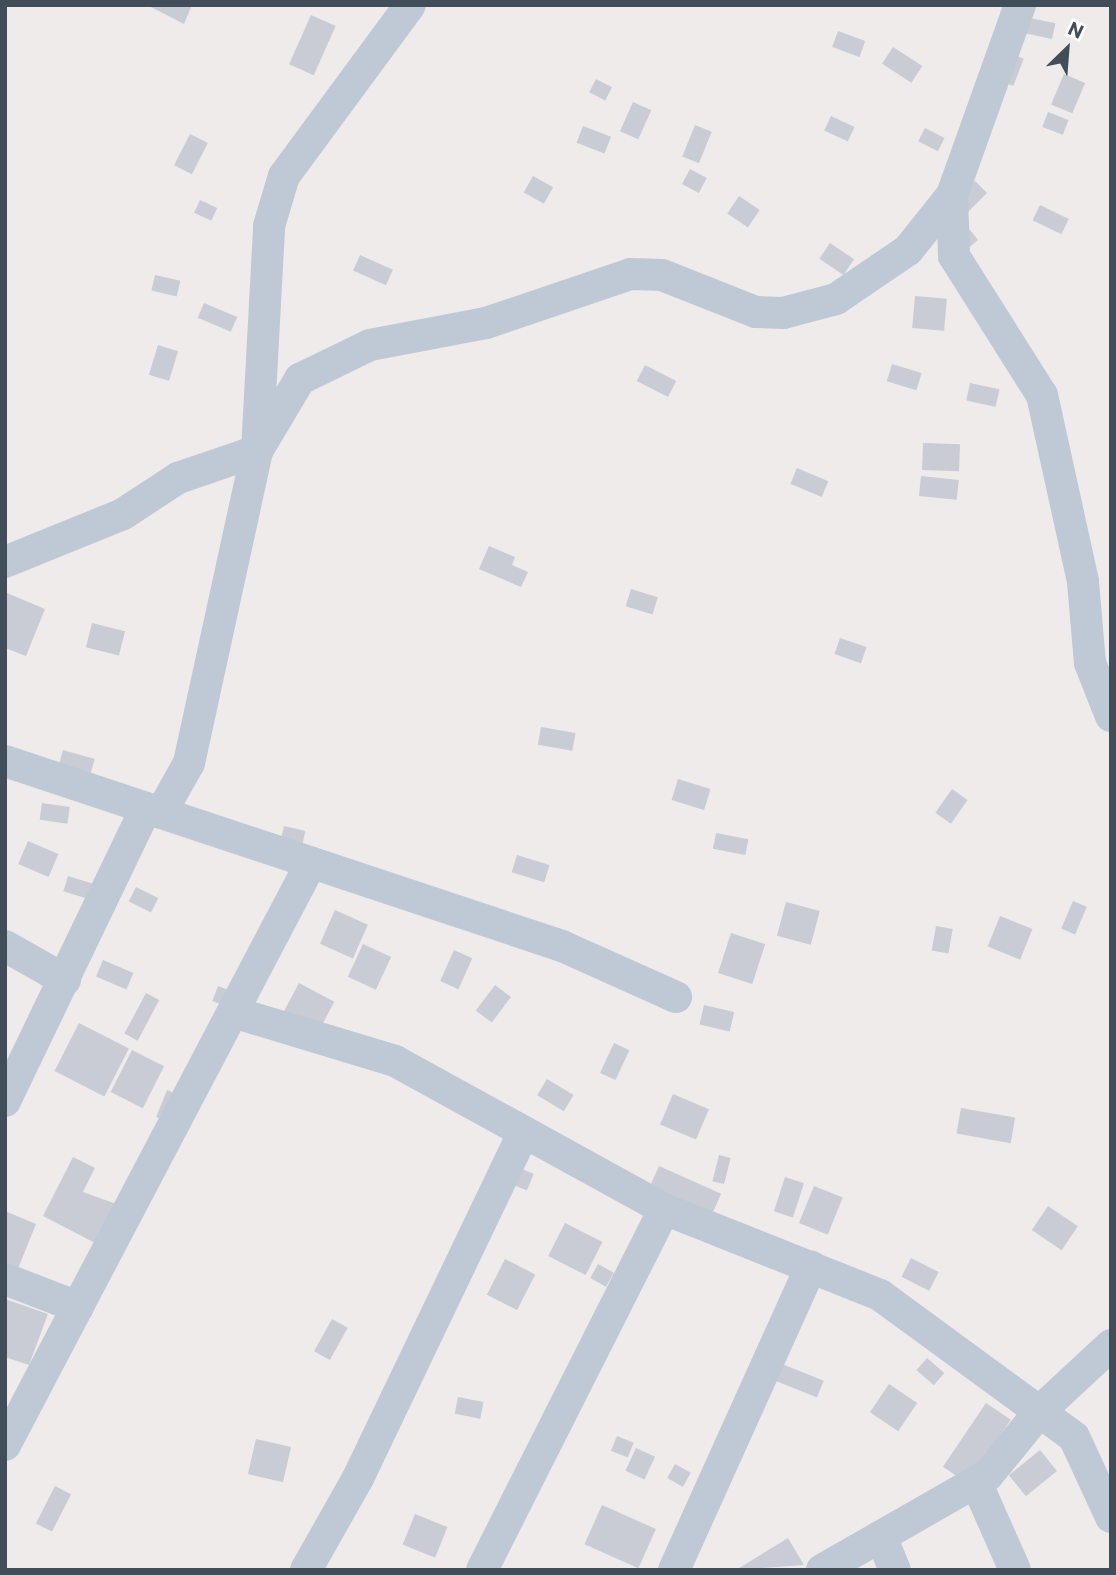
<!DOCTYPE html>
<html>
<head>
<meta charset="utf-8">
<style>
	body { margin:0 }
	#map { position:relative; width:1116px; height:1575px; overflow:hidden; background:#eeebea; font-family:Commissioner,sans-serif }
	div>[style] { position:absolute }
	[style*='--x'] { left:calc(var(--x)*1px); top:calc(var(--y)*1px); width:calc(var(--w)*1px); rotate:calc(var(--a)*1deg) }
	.building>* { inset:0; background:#c9ccd4; transform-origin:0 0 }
	.street>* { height:32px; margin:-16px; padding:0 16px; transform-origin:16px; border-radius:16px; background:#bfc9d5 }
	span { translate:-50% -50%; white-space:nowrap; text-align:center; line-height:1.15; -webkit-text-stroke:6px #fff; paint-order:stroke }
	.frame { position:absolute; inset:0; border:7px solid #424d5a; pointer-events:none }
	.north { position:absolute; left:1032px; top:14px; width:70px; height:70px; -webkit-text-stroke:5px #fff; paint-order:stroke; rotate:25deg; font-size:19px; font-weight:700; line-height:28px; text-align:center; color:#424d5a }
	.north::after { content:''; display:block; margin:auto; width:24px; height:32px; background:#424d5a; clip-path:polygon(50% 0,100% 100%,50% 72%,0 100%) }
</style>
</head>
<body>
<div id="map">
	<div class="building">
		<i style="clip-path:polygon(147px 5px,192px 5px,184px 24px)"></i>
		<i style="left:311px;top:15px;width:27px;height:54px;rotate:24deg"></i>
		<i style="left:1026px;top:17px;width:30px;height:16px;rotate:12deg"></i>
		<i style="left:838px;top:31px;width:29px;height:17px;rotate:20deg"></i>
		<i style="left:893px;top:47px;width:35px;height:20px;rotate:33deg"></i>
		<i style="left:1006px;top:52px;width:19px;height:29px;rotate:21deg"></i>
		<i style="left:1064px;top:74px;width:23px;height:33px;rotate:23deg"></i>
		<i style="left:596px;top:79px;width:18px;height:15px;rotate:27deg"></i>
		<i style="left:633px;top:102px;width:20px;height:32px;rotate:24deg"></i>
		<i style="left:1048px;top:112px;width:22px;height:16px;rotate:21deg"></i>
		<i style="left:831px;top:116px;width:26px;height:16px;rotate:25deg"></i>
		<i style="left:695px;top:125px;width:18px;height:34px;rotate:22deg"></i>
		<i style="left:583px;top:126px;width:30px;height:18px;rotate:21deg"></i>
		<i style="left:925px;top:128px;width:22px;height:15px;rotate:27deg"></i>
		<i style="left:190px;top:134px;width:20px;height:35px;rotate:27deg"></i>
		<i style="left:690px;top:169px;width:19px;height:17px;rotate:28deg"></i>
		<i style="left:533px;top:176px;width:23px;height:19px;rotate:29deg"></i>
		<i style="left:975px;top:181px;width:17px;height:28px;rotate:45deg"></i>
		<i style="left:739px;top:196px;width:25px;height:21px;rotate:34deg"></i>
		<i style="left:200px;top:200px;width:19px;height:14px;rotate:25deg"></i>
		<i style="left:1040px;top:205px;width:32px;height:17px;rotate:26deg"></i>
		<i style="clip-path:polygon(958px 215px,978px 240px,966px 250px)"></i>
		<i style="left:830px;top:243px;width:29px;height:19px;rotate:34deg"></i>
		<i style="left:360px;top:255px;width:36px;height:17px;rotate:24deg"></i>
		<i style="left:155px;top:275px;width:26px;height:16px;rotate:13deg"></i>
		<i style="left:915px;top:296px;width:32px;height:32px;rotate:5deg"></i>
		<i style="left:204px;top:303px;width:36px;height:16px;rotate:23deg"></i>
		<i style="left:158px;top:345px;width:21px;height:31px;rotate:17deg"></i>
		<i style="left:892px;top:364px;width:31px;height:18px;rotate:17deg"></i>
		<i style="left:645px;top:365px;width:35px;height:18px;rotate:27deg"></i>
		<i style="left:970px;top:383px;width:30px;height:18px;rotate:12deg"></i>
		<i style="left:923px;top:443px;width:37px;height:27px;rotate:2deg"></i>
		<i style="left:797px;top:468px;width:34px;height:17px;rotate:23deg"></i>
		<i style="left:921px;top:476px;width:38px;height:20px;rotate:6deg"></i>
		<i style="clip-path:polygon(489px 546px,515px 557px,512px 565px,528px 572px,521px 587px,479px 569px)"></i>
		<i style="left:631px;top:589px;width:28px;height:18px;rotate:17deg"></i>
		<i style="clip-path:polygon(7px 593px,45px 609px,26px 656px,5px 648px)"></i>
		<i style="left:92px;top:623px;width:34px;height:25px;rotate:14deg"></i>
		<i style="left:840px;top:638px;width:28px;height:17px;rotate:19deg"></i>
		<i style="left:541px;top:727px;width:35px;height:18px;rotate:10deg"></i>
		<i style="left:63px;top:750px;width:33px;height:17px;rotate:16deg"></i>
		<i style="left:678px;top:779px;width:34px;height:22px;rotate:17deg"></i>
		<i style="left:952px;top:789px;width:19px;height:29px;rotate:35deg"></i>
		<i style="left:42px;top:803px;width:28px;height:17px;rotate:8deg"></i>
		<i style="left:284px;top:826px;width:22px;height:17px;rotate:13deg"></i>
		<i style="left:716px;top:833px;width:33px;height:16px;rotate:11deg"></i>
		<i style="left:28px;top:841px;width:33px;height:25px;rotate:23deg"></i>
		<i style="left:517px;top:855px;width:34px;height:18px;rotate:17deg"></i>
		<i style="left:68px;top:876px;width:27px;height:16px;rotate:17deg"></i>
		<i style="left:136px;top:887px;width:25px;height:16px;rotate:27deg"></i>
		<i style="left:1073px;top:901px;width:15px;height:30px;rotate:23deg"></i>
		<i style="left:786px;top:902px;width:35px;height:35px;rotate:15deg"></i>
		<i style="left:335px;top:910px;width:36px;height:37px;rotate:24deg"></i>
		<i style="left:1000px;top:916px;width:35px;height:33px;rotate:22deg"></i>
		<i style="left:936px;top:926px;width:17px;height:25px;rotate:10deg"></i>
		<i style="left:731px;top:933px;width:36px;height:42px;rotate:18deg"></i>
		<i style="left:363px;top:944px;width:31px;height:36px;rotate:25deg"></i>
		<i style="left:454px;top:950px;width:20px;height:34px;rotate:24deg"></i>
		<i style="left:103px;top:960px;width:33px;height:18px;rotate:23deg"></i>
		<i style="left:299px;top:983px;width:40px;height:34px;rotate:28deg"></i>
		<i style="left:495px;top:985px;width:20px;height:32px;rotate:37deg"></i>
		<i style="left:218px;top:986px;width:19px;height:16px;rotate:21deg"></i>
		<i style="left:146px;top:993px;width:15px;height:46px;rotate:28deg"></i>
		<i style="left:704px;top:1005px;width:31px;height:20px;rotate:13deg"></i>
		<i style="left:79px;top:1023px;width:56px;height:54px;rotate:27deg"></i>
		<i style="left:614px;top:1043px;width:17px;height:33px;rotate:25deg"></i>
		<i style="left:132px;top:1050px;width:36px;height:47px;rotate:27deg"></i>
		<i style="left:547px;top:1079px;width:31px;height:19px;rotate:31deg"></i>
		<i style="left:167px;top:1090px;width:16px;height:29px;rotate:22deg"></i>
		<i style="left:673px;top:1094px;width:39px;height:33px;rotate:23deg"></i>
		<i style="left:961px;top:1108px;width:55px;height:26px;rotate:10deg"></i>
		<i style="left:719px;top:1155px;width:12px;height:27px;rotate:14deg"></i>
		<i style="clip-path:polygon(73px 1157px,95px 1168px,83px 1192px,122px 1206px,101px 1246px,43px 1216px)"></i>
		<i style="left:659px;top:1166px;width:68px;height:36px;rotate:24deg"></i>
		<i style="left:517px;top:1167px;width:18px;height:18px;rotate:22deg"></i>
		<i style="left:785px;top:1177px;width:20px;height:36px;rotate:18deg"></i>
		<i style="left:814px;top:1186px;width:31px;height:40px;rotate:22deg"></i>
		<i style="left:1048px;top:1206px;width:36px;height:29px;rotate:34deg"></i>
		<i style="clip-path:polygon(5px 1211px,36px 1224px,17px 1271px,5px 1266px)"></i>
		<i style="left:565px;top:1223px;width:42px;height:37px;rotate:27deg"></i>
		<i style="left:911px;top:1258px;width:31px;height:21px;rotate:27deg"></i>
		<i style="left:505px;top:1259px;width:34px;height:40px;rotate:27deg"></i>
		<i style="left:598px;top:1264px;width:18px;height:16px;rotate:29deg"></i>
		<i style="clip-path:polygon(5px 1299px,48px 1314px,29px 1365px,5px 1357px)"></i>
		<i style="left:332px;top:1319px;width:18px;height:37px;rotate:29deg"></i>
		<i style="left:927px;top:1358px;width:23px;height:16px;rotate:41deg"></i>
		<i style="left:782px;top:1364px;width:45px;height:18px;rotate:22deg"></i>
		<i style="left:889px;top:1384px;width:34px;height:34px;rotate:34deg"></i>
		<i style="left:458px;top:1397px;width:26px;height:17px;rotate:11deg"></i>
		<i style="left:986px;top:1403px;width:30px;height:77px;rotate:34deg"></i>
		<i style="left:617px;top:1436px;width:18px;height:16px;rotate:22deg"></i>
		<i style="left:256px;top:1439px;width:36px;height:36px;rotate:13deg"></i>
		<i style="left:636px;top:1448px;width:21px;height:25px;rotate:25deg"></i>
		<i style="left:1040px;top:1450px;width:27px;height:40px;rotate:51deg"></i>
		<i style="left:675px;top:1464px;width:18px;height:16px;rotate:29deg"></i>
		<i style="left:55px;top:1486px;width:18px;height:42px;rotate:27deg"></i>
		<i style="left:602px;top:1505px;width:59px;height:43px;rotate:24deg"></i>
		<i style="left:415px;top:1514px;width:35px;height:33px;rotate:22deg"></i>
		<i style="clip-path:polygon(788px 1538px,804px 1565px,736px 1570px)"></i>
	</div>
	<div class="street">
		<i style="--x:952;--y:195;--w:61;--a:88.1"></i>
		<i style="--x:954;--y:256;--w:165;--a:57.7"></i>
		<i style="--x:1042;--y:395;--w:191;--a:77.6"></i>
		<i style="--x:1083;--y:582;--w:81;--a:85.1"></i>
		<i style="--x:1090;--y:663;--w:57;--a:68.4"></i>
		<i style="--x:5;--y:562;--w:127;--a:-22.1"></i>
		<i style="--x:123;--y:514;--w:66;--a:-33.2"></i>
		<i style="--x:178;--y:478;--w:83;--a:-18.9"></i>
		<i style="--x:257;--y:451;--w:84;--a:-59.2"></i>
		<i style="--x:300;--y:379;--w:78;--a:-25.9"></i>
		<i style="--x:370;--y:345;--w:118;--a:-10.7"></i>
		<i style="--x:486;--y:323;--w:153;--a:-18.7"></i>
		<i style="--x:631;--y:274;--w:31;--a:2"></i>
		<i style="--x:662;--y:275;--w:101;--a:21.5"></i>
		<i style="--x:756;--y:312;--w:27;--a:2"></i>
		<i style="--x:783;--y:313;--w:55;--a:-14.8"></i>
		<i style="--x:836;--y:299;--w:87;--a:-34.2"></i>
		<i style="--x:908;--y:250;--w:70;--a:-51.3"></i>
		<i style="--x:952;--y:195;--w:202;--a:-70.3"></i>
		<i style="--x:5;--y:761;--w:587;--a:18.37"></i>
		<i style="--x:562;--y:946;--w:125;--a:24.1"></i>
		<i style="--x:161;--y:813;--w:57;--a:-60.8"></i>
		<i style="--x:189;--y:763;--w:319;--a:-77.7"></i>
		<i style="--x:257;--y:451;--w:225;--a:-86.9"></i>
		<i style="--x:269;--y:226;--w:52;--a:-73.3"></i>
		<i style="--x:284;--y:176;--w:212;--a:-53.6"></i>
		<i style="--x:5;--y:946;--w:69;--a:29.5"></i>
		<i style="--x:233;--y:1012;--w:169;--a:16.8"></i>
		<i style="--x:395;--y:1061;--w:307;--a:28.8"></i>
		<i style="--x:664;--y:1209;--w:232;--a:21.7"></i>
		<i style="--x:880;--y:1295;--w:240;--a:36.2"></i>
		<i style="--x:1074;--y:1437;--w:88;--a:65.2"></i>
		<i style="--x:5;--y:1101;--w:325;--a:-64.3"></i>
		<i style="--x:5;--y:1279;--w:78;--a:21"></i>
		<i style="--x:5;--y:1445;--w:658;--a:-62.27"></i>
		<i style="--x:976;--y:1482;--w:96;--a:66.1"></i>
		<i style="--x:881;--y:1536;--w:37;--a:68"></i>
		<i style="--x:306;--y:1570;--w:106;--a:-60.5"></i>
		<i style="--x:358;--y:1478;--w:379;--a:-64.4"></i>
		<i style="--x:482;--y:1570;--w:404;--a:-63.2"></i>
		<i style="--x:674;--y:1570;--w:333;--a:-65.7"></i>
		<i style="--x:822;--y:1570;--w:191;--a:-29.8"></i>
		<i style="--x:988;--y:1475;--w:82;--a:-50.9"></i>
		<i style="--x:1040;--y:1411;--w:97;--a:-42.9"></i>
	</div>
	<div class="frame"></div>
	<div class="north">N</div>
</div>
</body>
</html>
